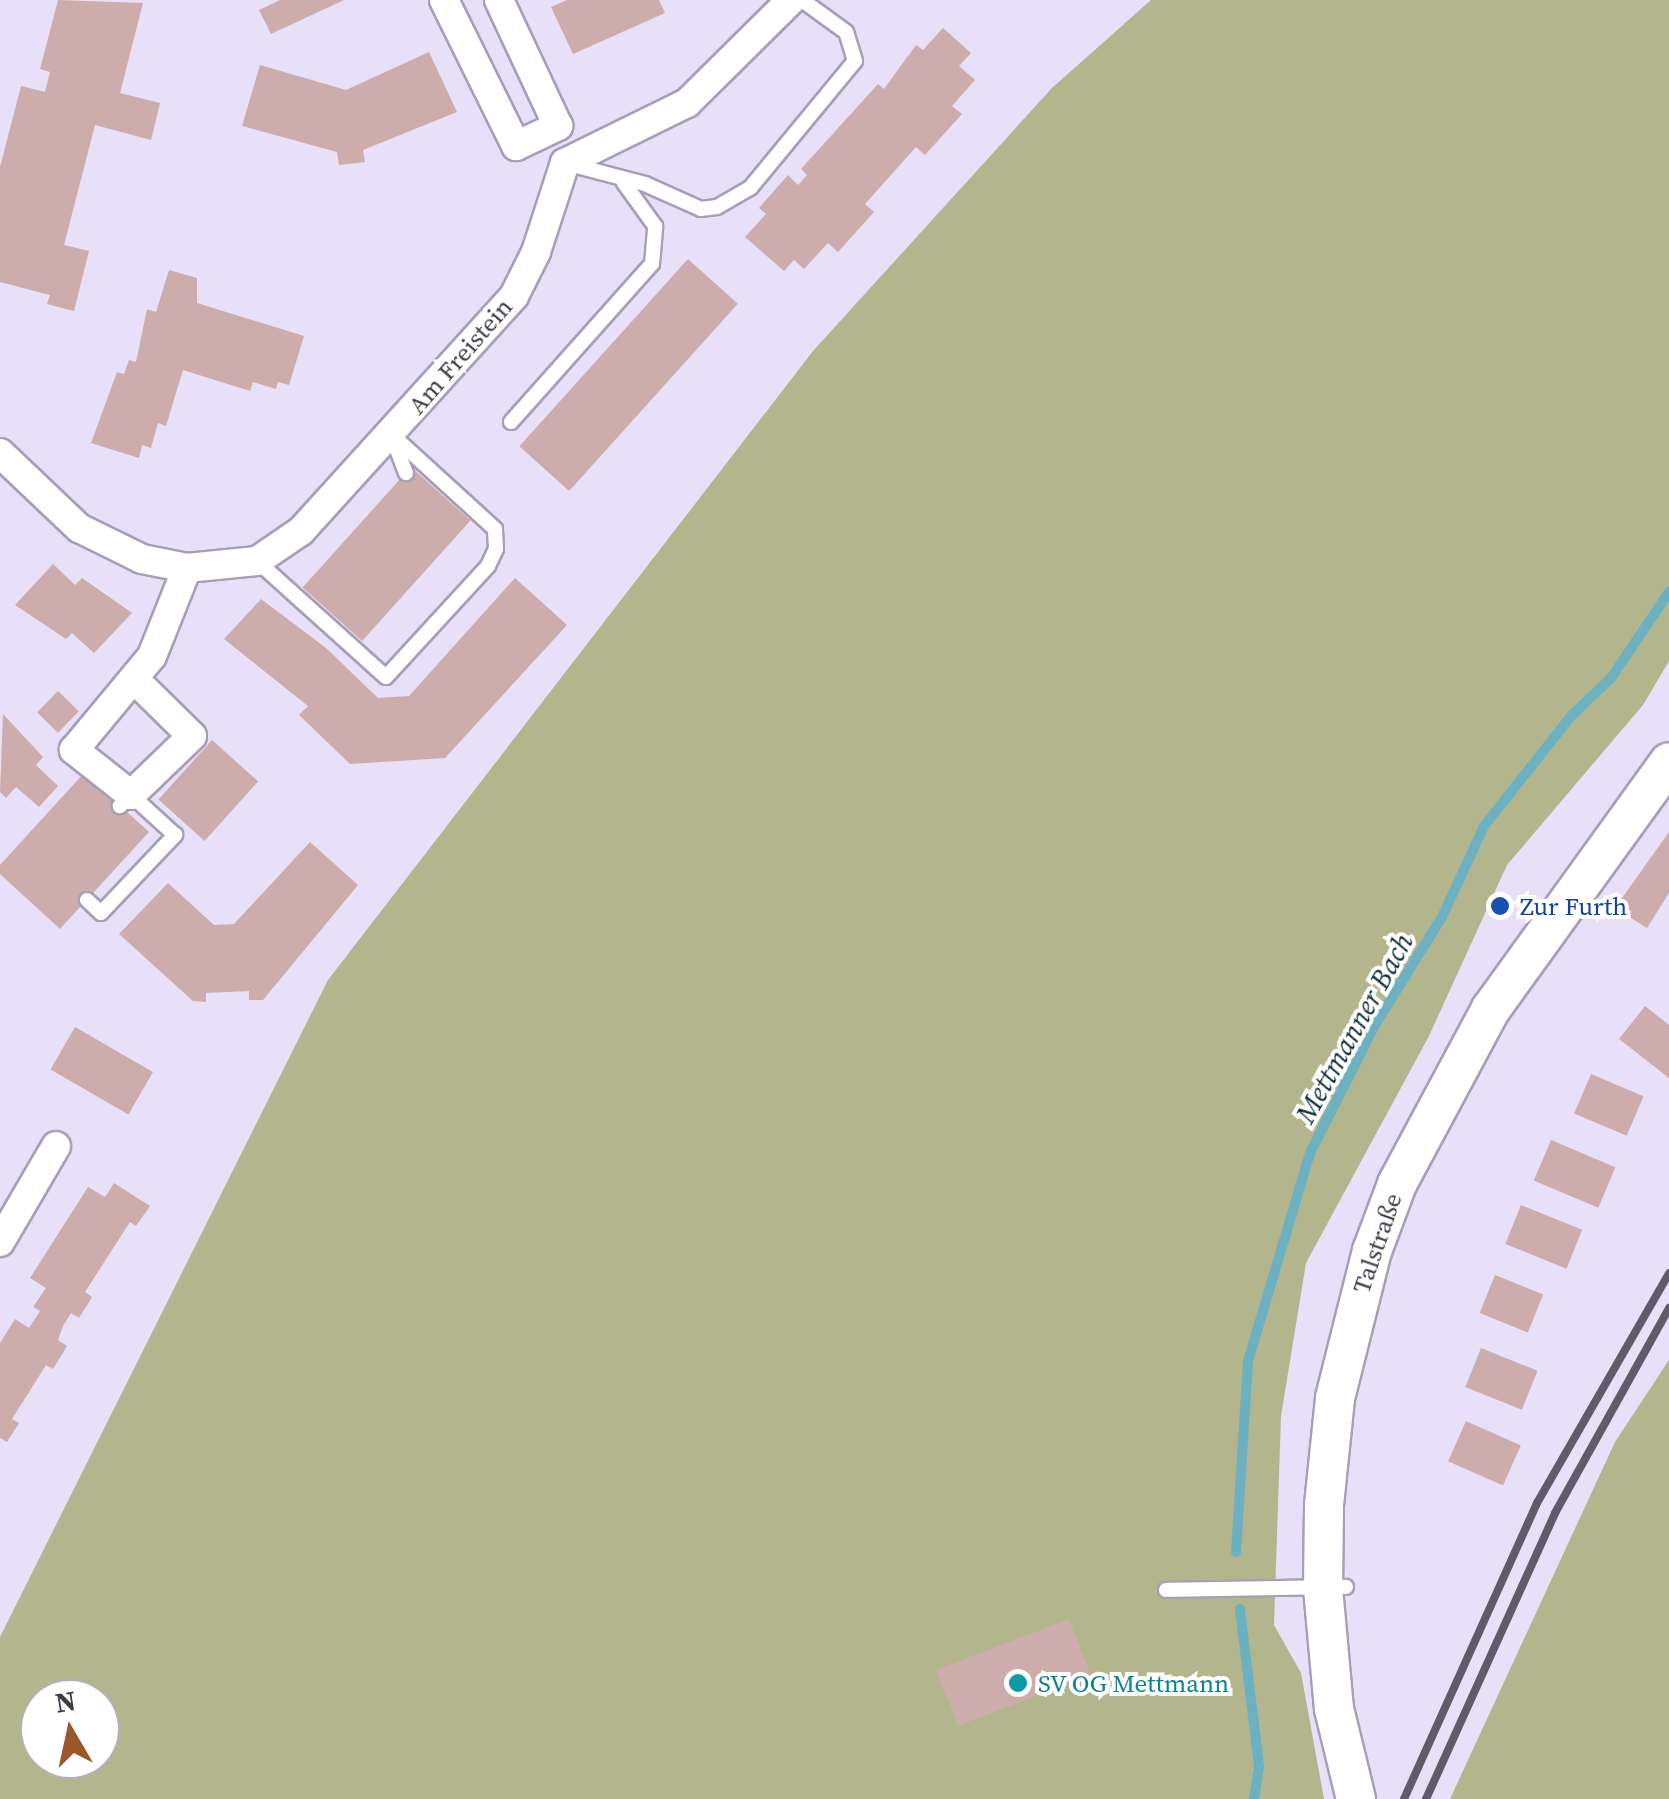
<!DOCTYPE html>
<html>
<head>
<meta charset="utf-8">
<style>
	body { margin:0 }
	#map { position:relative; width:1669px; height:1799px; overflow:hidden; background:#e8dff9; font-family:"Source Serif 4",serif }
	div>[style] { position:absolute }
	[style*='--x'] { left:calc(var(--x)*1px); top:calc(var(--y)*1px); width:calc(var(--w)*1px); rotate:calc(var(--a)*1deg) }
	.green>* { inset:0; background:#b3b58d }
	.stream>* { height:10px; margin:-5px; padding:0 5px; transform-origin:5px; border-radius:5px; background:#6cb1c2 }
	.building>* { inset:0; background:#ccadab; transform-origin:0 0 }
	.roads { filter:drop-shadow(2px 0 #a79fb7) drop-shadow(-2px 0 #a79fb7) drop-shadow(0 2px #a79fb7) drop-shadow(0 -2px #a79fb7) }
	.service>* { height:14px; margin:-7px; padding:0 7px; transform-origin:7px; border-radius:7px; background:#fff }
	.minor>* { height:28px; margin:-14px; padding:0 14px; transform-origin:14px; border-radius:14px; background:#fff }
	.secondary>* { height:38px; margin:-19px; padding:0 19px; transform-origin:19px; border-radius:19px; background:#fff }
	.rail>* { height:8px; margin:-4px; padding:0 4px; transform-origin:4px; border-radius:4px; background:#5f5b68 }
	.dots>* { width:28px; height:28px; translate:-50% -50%; box-sizing:border-box; border:5px solid #fff; border-radius:50% }
	span { translate:-50% -50%; white-space:nowrap; text-align:center; line-height:1.15; -webkit-text-stroke:8px #fff; paint-order:stroke }
	.street-label { font-size:25px; color:#3e3b45 }
	.transit-label { font-size:25px; color:#164399 }
	.left { translate:0 -50%; text-align:left }
	.culture-label { font-size:25px; color:#0d838f }
	.water-label { font-size:28px; color:#0e3139; font-style:italic }
	.north { position:absolute; left:20px; top:1679px; width:100px; height:100px; box-sizing:border-box; background:#fff; border:2px solid #b2b1b5; border-radius:50%; rotate:351deg; font-size:28px; font-weight:700; line-height:40px; text-align:center; color:#3e3b45 }
	.north::after { content:''; display:block; margin:auto; width:35px; height:45px; background:#9b562a; clip-path:polygon(50% 0,100% 100%,50% 72%,0 100%) }
</style>
</head>
<body>
<div id="map">
	<div class="green">
		<i style="clip-path:polygon(evenodd,1151px 0,1669px 0,1669px 661px,1643px 705px,1507px 865px,1429px 1036px,1306px 1263px,1281px 1416px,1274px 1625px,1301px 1673px,1324px 1799px,0 1799px,0 1637px,328px 980px,813px 351px,1052px 88px,1151px 0,40px 1699px,100px 1699px,100px 1759px,40px 1759px,40px 1699px)"></i>
		<i style="clip-path:polygon(1669px 1360px,1669px 1799px,1450px 1799px,1615px 1442px)"></i>
	</div>
	<div class="stream">
		<i style="--x:1236;--y:1552;--w:191;--a:-86.4"></i>
		<i style="--x:1248;--y:1361;--w:217;--a:-73.4"></i>
		<i style="--x:1310;--y:1153;--w:144;--a:-63.1"></i>
		<i style="--x:1375;--y:1025;--w:127;--a:-58.2"></i>
		<i style="--x:1442;--y:917;--w:100;--a:-65.2"></i>
		<i style="--x:1484;--y:826;--w:142;--a:-51.6"></i>
		<i style="--x:1572;--y:715;--w:54;--a:-43.5"></i>
		<i style="--x:1611;--y:678;--w:104;--a:-56"></i>
		<i style="--x:1240;--y:1609;--w:159;--a:83.1"></i>
		<i style="--x:1259;--y:1767;--w:32;--a:99"></i>
	</div>
	<div class="building">
		<i style="clip-path:polygon(58px 0,143px 3px,120px 93px,160px 103px,151px 140px,95px 125px,64px 245px,89px 251px,74px 311px,47px 304px,50px 295px,0 282px,0 167px,21px 86px,45px 92px,50px 72px,40px 69px)"></i>
		<i style="clip-path:polygon(280px 0,344px 0,271px 34px,259px 10px)"></i>
		<i style="clip-path:polygon(567px 0,659px 0,665px 13px,573px 54px,551px 7px)"></i>
		<i style="clip-path:polygon(943px 28px,971px 53px,959px 66px,975px 80px,952px 106px,962px 114px,925px 155px,916px 147px,865px 204px,874px 212px,838px 252px,828px 243px,804px 269px,794px 260px,784px 271px,745px 237px,766px 214px,759px 208px,788px 175px,798px 185px,807px 175px,801px 169px,878px 84px,884px 89px,916px 45px,923px 50px)"></i>
		<i style="clip-path:polygon(429px 52px,457px 112px,363px 150px,365px 162px,339px 165px,337px 152px,242px 126px,260px 65px,346px 90px)"></i>
		<i style="left:688px;top:259px;width:67px;height:252px;rotate:42deg"></i>
		<i style="clip-path:polygon(169px 270px,197px 278px,197px 303px,304px 336px,289px 385px,278px 382px,276px 389px,253px 382px,250px 391px,183px 370px,166px 426px,158px 423px,151px 448px,142px 445px,139px 458px,91px 443px,117px 372px,124px 374px,129px 360px,136px 362px,147px 309px,156px 312px)"></i>
		<i style="left:411px;top:467px;width:80px;height:162px;rotate:42deg"></i>
		<i style="clip-path:polygon(53px 564px,75px 585px,82px 578px,132px 613px,94px 653px,72px 633px,66px 639px,15px 605px)"></i>
		<i style="clip-path:polygon(515px 578px,567px 625px,445px 758px,350px 764px,299px 715px,308px 706px,224px 639px,261px 599px,326px 648px,378px 698px,409px 696px)"></i>
		<i style="left:58px;top:691px;width:29px;height:30px;rotate:44deg"></i>
		<i style="clip-path:polygon(3px 714px,43px 757px,36px 765px,58px 786px,39px 807px,16px 787px,6px 798px,0 792px)"></i>
		<i style="left:212px;top:740px;width:62px;height:80px;rotate:42deg"></i>
		<i style="clip-path:polygon(84px 773px,149px 832px,60px 929px,0 874px,0 865px)"></i>
		<i style="clip-path:polygon(1669px 832px,1669px 893px,1647px 928px,1615px 908px)"></i>
		<i style="clip-path:polygon(310px 842px,358px 885px,263px 1000px,249px 1000px,249px 991px,206px 993px,206px 1002px,193px 1001px,119px 934px,168px 883px,214px 925px,234px 924px)"></i>
		<i style="clip-path:polygon(1645px 1006px,1669px 1025px,1669px 1078px,1619px 1039px)"></i>
		<i style="left:75px;top:1027px;width:90px;height:49px;rotate:30deg"></i>
		<i style="left:1591px;top:1074px;width:57px;height:43px;rotate:23deg"></i>
		<i style="left:1551px;top:1140px;width:70px;height:44px;rotate:23deg"></i>
		<i style="clip-path:polygon(114px 1183px,150px 1206px,136px 1226px,130px 1222px,85px 1292px,92px 1297px,79px 1318px,71px 1313px,63px 1326px,58px 1340px,67px 1346px,53px 1369px,46px 1365px,12px 1419px,19px 1423px,7px 1442px,0 1438px,0 1343px,15px 1319px,29px 1328px,40px 1311px,33px 1307px,46px 1288px,30px 1278px,88px 1187px,105px 1197px)"></i>
		<i style="left:1521px;top:1205px;width:66px;height:42px;rotate:22deg"></i>
		<i style="left:1495px;top:1275px;width:52px;height:41px;rotate:22deg"></i>
		<i style="left:1481px;top:1348px;width:61px;height:42px;rotate:22deg"></i>
		<i style="left:1466px;top:1421px;width:60px;height:44px;rotate:24deg"></i>
		<i style="left:1069px;top:1619px;width:60px;height:142px;rotate:69deg"></i>
	</div>
	<div class="roads">
		<div class="service">
			<i style="--x:565;--y:163;--w:83;--a:14.7"></i>
			<i style="--x:645;--y:184;--w:61;--a:24.1"></i>
			<i style="--x:701;--y:209;--w:16;--a:-7"></i>
			<i style="--x:717;--y:207;--w:39;--a:-30"></i>
			<i style="--x:751;--y:187;--w:163;--a:-50.5"></i>
			<i style="--x:855;--y:61;--w:30;--a:-107"></i>
			<i style="--x:846;--y:32;--w:54;--a:-144"></i>
			<i style="--x:511;--y:422;--w:212;--a:-48.3"></i>
			<i style="--x:652;--y:264;--w:38;--a:-85"></i>
			<i style="--x:655;--y:226;--w:53;--a:-125.8"></i>
			<i style="--x:257;--y:561;--w:173;--a:42"></i>
			<i style="--x:386;--y:677;--w:151;--a:-47.4"></i>
			<i style="--x:488;--y:566;--w:19;--a:-65"></i>
			<i style="--x:496;--y:549;--w:20;--a:-93"></i>
			<i style="--x:495;--y:529;--w:141;--a:-137.6"></i>
			<i style="--x:391;--y:434;--w:42;--a:69"></i>
			<i style="--x:87;--y:900;--w:19;--a:43"></i>
			<i style="--x:101;--y:913;--w:108;--a:-46.5"></i>
			<i style="--x:175;--y:835;--w:59;--a:-137.7"></i>
			<i style="--x:131;--y:795;--w:16;--a:135"></i>
			<i style="--x:1166;--y:1590;--w:180;--a:-1"></i>
		</div>
		<div class="minor">
			<i style="--x:444;--y:0;--w:163;--a:63.7"></i>
			<i style="--x:516;--y:146;--w:47;--a:-25.5"></i>
			<i style="--x:558;--y:126;--w:139;--a:-115.1"></i>
			<i style="--x:0;--y:453;--w:109;--a:43.5"></i>
			<i style="--x:79;--y:528;--w:70;--a:26.2"></i>
			<i style="--x:142;--y:559;--w:46;--a:11.3"></i>
			<i style="--x:187;--y:568;--w:70;--a:-5.7"></i>
			<i style="--x:257;--y:561;--w:53;--a:-34.3"></i>
			<i style="--x:301;--y:531;--w:317;--a:-47.8"></i>
			<i style="--x:514;--y:296;--w:49;--a:-63.4"></i>
			<i style="--x:536;--y:252;--w:94;--a:-72"></i>
			<i style="--x:565;--y:163;--w:136;--a:-26.2"></i>
			<i style="--x:687;--y:103;--w:146;--a:-44.7"></i>
			<i style="--x:134;--y:679;--w:81;--a:44.5"></i>
			<i style="--x:192;--y:736;--w:85;--a:136"></i>
			<i style="--x:131;--y:795;--w:73;--a:-141.7"></i>
			<i style="--x:74;--y:750;--w:122;--a:-50.3"></i>
			<i style="--x:152;--y:656;--w:95;--a:-68.3"></i>
			<i style="--x:0;--y:1242;--w:111;--a:-59.7"></i>
		</div>
		<div class="secondary">
			<i style="--x:1356;--y:1799;--w:93;--a:-103.7"></i>
			<i style="--x:1334;--y:1709;--w:121;--a:-95.2"></i>
			<i style="--x:1323;--y:1589;--w:84;--a:-89.3"></i>
			<i style="--x:1324;--y:1505;--w:108;--a:-84.1"></i>
			<i style="--x:1335;--y:1398;--w:152;--a:-75.9"></i>
			<i style="--x:1372;--y:1251;--w:72;--a:-69.5"></i>
			<i style="--x:1397;--y:1184;--w:199;--a:-61.8"></i>
			<i style="--x:1491;--y:1009;--w:304;--a:-54.2"></i>
		</div>
	</div>
	<div class="rail">
		<i style="--x:1404;--y:1799;--w:325;--a:-65.8"></i>
		<i style="--x:1537;--y:1503;--w:265;--a:-60.1"></i>
		<i style="--x:1426;--y:1799;--w:314;--a:-65.7"></i>
		<i style="--x:1555;--y:1513;--w:235;--a:-60.9"></i>
	</div>
	<div class="dots">
		<i style="left:1500px;top:906px;background:#1a4fb4"></i>
		<i style="left:1018px;top:1683px;background:#0f9aa8"></i>
	</div>
	<div class="street-label">
		<span style="left:460px;top:356px;rotate:-49deg">Am Freistein</span>
		<span style="left:1377px;top:1243px;rotate:-71deg">Talstraße</span>
	</div>
	<div class="transit-label">
		<span class="left" style="left:1520px;top:906px">Zur Furth</span>
	</div>
	<div class="culture-label">
		<span class="left" style="left:1038px;top:1683px">SV OG Mettmann</span>
	</div>
	<div class="water-label">
		<span style="left:1354px;top:1028px;rotate:-61deg">Mettmanner Bach</span>
	</div>
	<div class="north">N</div>
</div>
</body>
</html>
